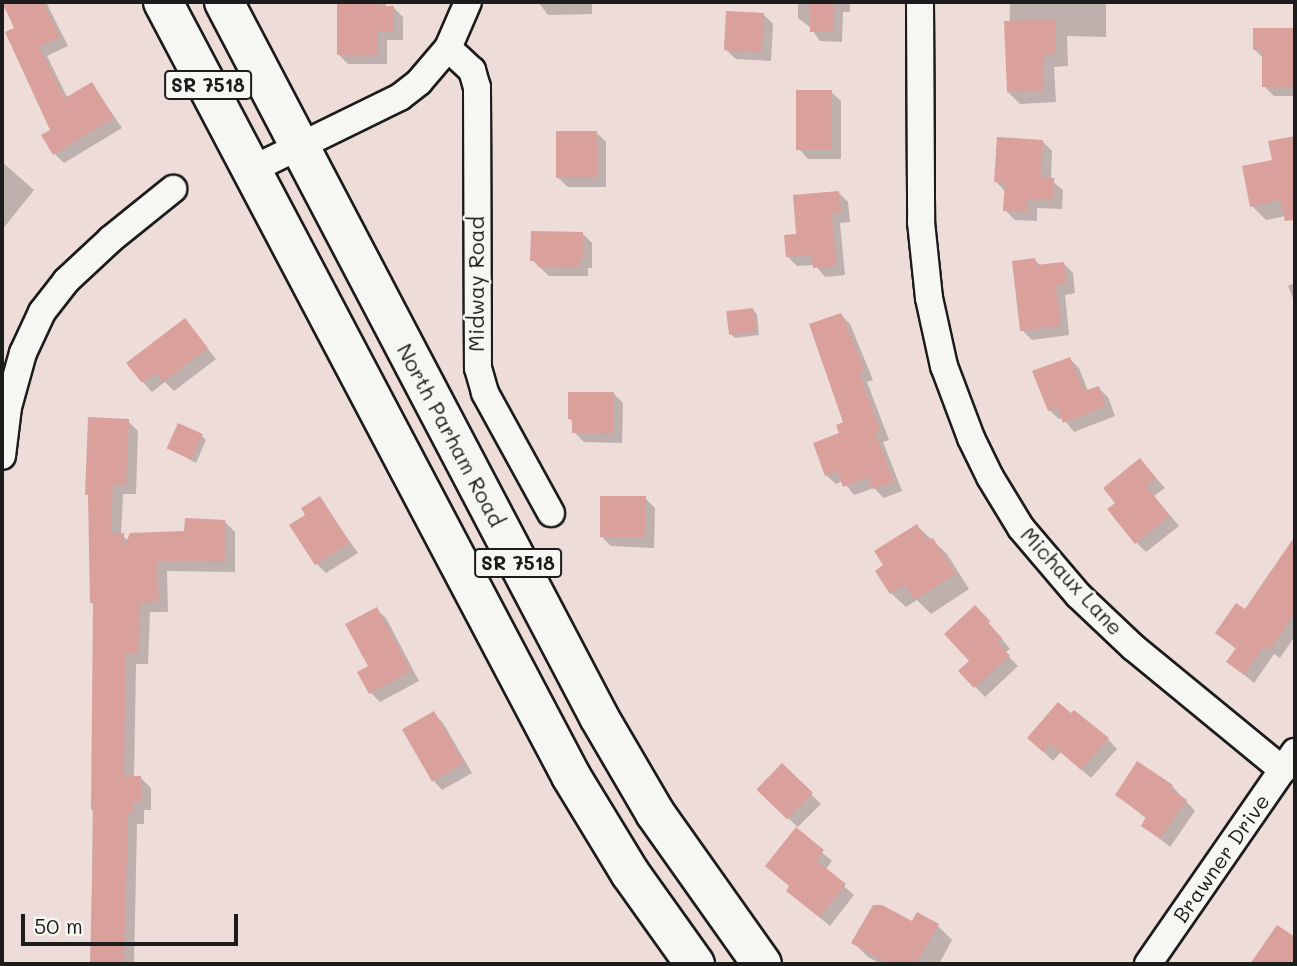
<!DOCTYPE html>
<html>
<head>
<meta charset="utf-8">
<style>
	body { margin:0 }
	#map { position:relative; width:1297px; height:966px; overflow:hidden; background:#eedcd8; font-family:Mali,sans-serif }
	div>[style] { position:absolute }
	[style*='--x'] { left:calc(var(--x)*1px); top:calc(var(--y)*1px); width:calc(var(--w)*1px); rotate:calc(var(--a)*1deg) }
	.shadow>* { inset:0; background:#0003; transform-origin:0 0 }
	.building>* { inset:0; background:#daa09b; transform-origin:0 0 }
	.roads { filter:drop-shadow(2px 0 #1c1c1c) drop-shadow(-2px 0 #1c1c1c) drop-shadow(0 2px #1c1c1c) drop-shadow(0 -2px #1c1c1c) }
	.minor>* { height:26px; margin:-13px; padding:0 13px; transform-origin:13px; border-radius:13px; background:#f6f6f2 }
	.trunk>* { height:38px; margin:-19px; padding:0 19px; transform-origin:19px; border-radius:19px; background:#f6f6f2 }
	span { translate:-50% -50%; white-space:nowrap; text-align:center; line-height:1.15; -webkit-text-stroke:5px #f6f6f2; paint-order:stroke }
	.shield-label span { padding:2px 5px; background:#f6f6f2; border:2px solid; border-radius:5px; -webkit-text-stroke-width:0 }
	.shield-label { font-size:19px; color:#1c1c1c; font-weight:700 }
	.street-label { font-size:21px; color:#1c1c1c }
	.frame { position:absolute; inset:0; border:4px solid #1c1c1c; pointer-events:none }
	.scale { position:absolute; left:21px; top:914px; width:217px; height:32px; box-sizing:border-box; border:4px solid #1c1c1c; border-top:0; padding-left:9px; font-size:21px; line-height:24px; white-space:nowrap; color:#1c1c1c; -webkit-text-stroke:5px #f6f6f2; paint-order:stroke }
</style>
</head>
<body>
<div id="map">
	<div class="shadow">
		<i style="clip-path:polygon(3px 2px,46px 2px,68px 46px,47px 56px,68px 99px,92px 84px,122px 128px,64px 163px,55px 154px,52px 131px,17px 28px)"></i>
		<i style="clip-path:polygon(338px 2px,386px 2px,386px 8px,394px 8px,403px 17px,403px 40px,387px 40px,387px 64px,348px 64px,338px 54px)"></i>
		<i style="clip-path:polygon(538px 2px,592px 2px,592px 14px,548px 15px)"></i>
		<i style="clip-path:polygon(798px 2px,850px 2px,850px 12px,843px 12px,842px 42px,820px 41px,811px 28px,798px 18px)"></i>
		<i style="clip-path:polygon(1010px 2px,1106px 2px,1106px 37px,1067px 36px,1068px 66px,1054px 67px,1056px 102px,1020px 104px,1008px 92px)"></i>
		<i style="clip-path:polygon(764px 15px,773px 24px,771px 61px,736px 59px,726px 50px)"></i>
		<i style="clip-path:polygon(1254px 29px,1295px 29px,1295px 96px,1274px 96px,1264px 86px,1264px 59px,1254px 49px)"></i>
		<i style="clip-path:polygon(831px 92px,841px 101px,841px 159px,808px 159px,799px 149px)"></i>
		<i style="clip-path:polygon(597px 133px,606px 142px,606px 187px,568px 187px,558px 178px)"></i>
		<i style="clip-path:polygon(1295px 137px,1295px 214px,1266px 220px,1252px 206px,1274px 161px,1270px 143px)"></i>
		<i style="clip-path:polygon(1043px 142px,1052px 151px,1051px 180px,1063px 190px,1062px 209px,1037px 208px,1037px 221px,1015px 220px,1005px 210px,1006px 192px,996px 182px)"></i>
		<i style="clip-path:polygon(2px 162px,34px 190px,2px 230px)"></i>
		<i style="clip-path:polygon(839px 193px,848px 202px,850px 222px,840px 223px,845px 275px,825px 277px,815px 265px,797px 266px,788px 257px,798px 236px)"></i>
		<i style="clip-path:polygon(583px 234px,592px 243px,592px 268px,588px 268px,588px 276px,549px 276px,532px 260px)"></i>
		<i style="clip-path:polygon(1035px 260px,1041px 266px,1063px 263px,1073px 273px,1075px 293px,1065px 295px,1069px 335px,1032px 340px,1022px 330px)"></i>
		<i style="clip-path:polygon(1295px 283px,1295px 303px,1288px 286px)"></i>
		<i style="clip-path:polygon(753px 310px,757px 314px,759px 335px,735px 338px,730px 333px)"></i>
		<i style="clip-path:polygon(841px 315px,850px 324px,873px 380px,867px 382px,889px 440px,883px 442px,902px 491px,884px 498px,874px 488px,854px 495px,843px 481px,836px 484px,826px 475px,845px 423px)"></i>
		<i style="clip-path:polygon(185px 321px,216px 359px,174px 391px,165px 382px,152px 392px,143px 382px)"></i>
		<i style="clip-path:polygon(1070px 359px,1079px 368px,1088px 391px,1098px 388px,1108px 397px,1115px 416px,1074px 432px,1063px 418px,1059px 419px,1049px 410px)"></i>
		<i style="clip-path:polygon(613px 393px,623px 403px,622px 443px,584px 442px,574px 432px,574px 423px,569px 418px)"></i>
		<i style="clip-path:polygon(128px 421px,138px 431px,136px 494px,123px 494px,121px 535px,129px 541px,186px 533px,224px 521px,235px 532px,235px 572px,167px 571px,168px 612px,150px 612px,148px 664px,136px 664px,134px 778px,141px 778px,151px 788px,151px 810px,144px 810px,144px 824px,137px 824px,134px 964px,91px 964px,95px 606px,92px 603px,90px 497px,87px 494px)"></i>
		<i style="clip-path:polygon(202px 436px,206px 440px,196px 463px,169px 448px)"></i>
		<i style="clip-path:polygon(1140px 460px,1165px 488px,1154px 496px,1179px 526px,1146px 552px,1137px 543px,1118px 503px)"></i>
		<i style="clip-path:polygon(319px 498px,358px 553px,326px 573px,317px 564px)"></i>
		<i style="clip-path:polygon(645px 498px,655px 508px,654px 548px,611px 546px,601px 536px)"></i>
		<i style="clip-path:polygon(917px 526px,947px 554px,969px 589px,931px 614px,917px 600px,906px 607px,891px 593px,886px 566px)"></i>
		<i style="clip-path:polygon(1295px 538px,1295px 636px,1280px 658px,1274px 654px,1254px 683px,1229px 662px,1237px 650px,1217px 633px,1246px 612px)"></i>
		<i style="clip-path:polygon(376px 609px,386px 618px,419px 681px,380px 702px,371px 693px)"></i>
		<i style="clip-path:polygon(984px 617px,1010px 649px,1005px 653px,1018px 666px,985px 697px,961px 671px,971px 661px)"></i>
		<i style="clip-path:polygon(434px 714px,443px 723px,472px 773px,442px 790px,433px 780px,404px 730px)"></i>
		<i style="clip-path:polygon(1029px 738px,1108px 739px,1117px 749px,1091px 778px,1061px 752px,1053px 761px)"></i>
		<i style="clip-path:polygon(1138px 764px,1172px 786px,1195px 811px,1170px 847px,1143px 825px,1147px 819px,1117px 795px)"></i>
		<i style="left:782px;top:765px;width:55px;height:33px;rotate:45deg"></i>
		<i style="clip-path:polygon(796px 830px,832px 861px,825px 870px,854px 895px,830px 926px,798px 900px)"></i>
		<i style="clip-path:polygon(937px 925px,952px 940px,939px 964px,881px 964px,868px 957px,854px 943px)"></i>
	</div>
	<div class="building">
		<i style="clip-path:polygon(2px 2px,43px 2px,60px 37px,39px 47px,65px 98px,92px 82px,114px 118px,53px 155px,41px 135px,50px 130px,5px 32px,14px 28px)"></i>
		<i style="clip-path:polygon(337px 2px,377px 2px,377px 6px,394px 6px,394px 31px,378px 31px,378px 55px,337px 55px)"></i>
		<i style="left:810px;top:2px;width:24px;height:30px"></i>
		<i style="left:726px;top:11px;width:38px;height:39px;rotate:3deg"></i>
		<i style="clip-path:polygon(1056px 19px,1056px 54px,1043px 55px,1044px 91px,1007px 92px,1004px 21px)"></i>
		<i style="clip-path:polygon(1253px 28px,1295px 28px,1295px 87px,1262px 87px,1262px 50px,1253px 50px)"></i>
		<i style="left:796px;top:90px;width:36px;height:60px"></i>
		<i style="left:556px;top:131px;width:41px;height:47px"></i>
		<i style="clip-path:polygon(1295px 136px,1295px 220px,1285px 221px,1280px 200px,1250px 207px,1242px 166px,1272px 160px,1268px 141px)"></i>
		<i style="clip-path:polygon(997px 137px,1043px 140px,1041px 178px,1054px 178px,1054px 200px,1028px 199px,1028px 212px,1003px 211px,1005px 183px,994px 182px)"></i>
		<i style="clip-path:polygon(839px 191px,841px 213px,832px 214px,836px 266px,813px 268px,812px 255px,786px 257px,784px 235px,796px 234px,793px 195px)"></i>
		<i style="clip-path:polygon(531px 231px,583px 232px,583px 259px,579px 259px,579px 268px,538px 267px,538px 261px,530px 261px)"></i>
		<i style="clip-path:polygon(1035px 258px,1036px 265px,1064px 262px,1067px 284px,1056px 286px,1061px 326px,1020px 331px,1012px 261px)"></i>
		<i style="left:753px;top:308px;width:24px;height:27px;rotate:83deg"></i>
		<i style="clip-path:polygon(841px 313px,865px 370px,859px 372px,880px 430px,875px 432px,894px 482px,873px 489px,868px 477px,843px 487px,837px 471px,825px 476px,813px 443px,839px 433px,836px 425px,843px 422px,809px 324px)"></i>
		<i style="clip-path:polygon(185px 318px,208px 348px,163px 382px,156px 373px,142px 383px,126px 363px)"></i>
		<i style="clip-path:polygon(1070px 357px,1084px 391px,1099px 386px,1106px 406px,1063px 423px,1057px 407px,1048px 411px,1032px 371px)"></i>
		<i style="clip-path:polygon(568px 392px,614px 392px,613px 434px,572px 433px,572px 419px,568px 419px)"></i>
		<i style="clip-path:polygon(88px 417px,129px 419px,126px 485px,113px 484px,111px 534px,124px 533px,123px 550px,130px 533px,184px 531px,185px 518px,225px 520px,226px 532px,225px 562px,157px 561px,159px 602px,140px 603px,138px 654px,126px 654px,124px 776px,141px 776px,141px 801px,134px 801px,134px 814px,128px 814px,124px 964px,90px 964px,94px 810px,91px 810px,93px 603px,90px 603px,88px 495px,85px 495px)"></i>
		<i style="left:178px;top:423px;width:27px;height:28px;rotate:24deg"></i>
		<i style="clip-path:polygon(1140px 458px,1156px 478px,1146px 486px,1170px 516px,1135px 544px,1107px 509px,1115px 503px,1103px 488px)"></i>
		<i style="clip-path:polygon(320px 496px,350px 543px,315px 565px,289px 525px,305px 515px,301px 508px)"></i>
		<i style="left:600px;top:496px;width:46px;height:41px"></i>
		<i style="clip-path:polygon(917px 524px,927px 541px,933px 538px,956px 574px,915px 600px,905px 585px,890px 594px,875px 571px,883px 565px,874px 551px)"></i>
		<i style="clip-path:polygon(1295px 536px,1295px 613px,1270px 650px,1264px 646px,1244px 675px,1226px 662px,1236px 648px,1215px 633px,1236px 603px,1245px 609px)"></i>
		<i style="clip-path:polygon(975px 605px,990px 621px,988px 623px,1002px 638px,997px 642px,1010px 656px,974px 688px,958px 671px,969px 661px,944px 634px)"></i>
		<i style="clip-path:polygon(377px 607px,411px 671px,369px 694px,357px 672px,368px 666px,345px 624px)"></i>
		<i style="clip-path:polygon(1058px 702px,1071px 713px,1074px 710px,1109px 738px,1081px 770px,1051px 744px,1043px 752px,1027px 738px)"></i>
		<i style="left:434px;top:711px;width:60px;height:37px;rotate:60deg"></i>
		<i style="clip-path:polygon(1137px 761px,1173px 785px,1170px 789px,1187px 800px,1160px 839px,1141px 826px,1146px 817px,1115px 795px)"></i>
		<i style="left:782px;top:763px;width:43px;height:37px;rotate:44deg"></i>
		<i style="clip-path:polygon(796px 827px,824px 850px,816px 860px,846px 884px,819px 917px,786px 891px,789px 886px,765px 866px)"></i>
		<i style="clip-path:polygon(873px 905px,882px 905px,912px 921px,917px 912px,939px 924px,916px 964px,889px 964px,851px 943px)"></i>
		<i style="clip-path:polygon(1277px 925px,1295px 937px,1295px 964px,1250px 964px)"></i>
	</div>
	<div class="roads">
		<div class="minor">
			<i style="--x:920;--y:2;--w:220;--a:89.7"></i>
			<i style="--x:921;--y:222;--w:76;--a:84"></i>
			<i style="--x:929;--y:298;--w:70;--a:77.6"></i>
			<i style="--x:944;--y:366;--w:77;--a:69.4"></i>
			<i style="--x:971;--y:438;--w:43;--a:64"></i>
			<i style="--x:990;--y:477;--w:60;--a:58.7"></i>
			<i style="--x:1021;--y:528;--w:88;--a:49.6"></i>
			<i style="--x:1078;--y:595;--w:76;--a:43.4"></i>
			<i style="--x:1133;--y:647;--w:194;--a:39.4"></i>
			<i style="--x:448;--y:48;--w:33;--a:43"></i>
			<i style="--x:472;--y:70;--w:18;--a:74"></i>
			<i style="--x:477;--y:87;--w:281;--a:89.8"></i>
			<i style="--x:478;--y:368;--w:26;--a:74"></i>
			<i style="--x:485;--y:393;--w:137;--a:61.2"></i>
			<i style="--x:253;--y:169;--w:164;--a:-26.1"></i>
			<i style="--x:400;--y:97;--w:24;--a:-38"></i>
			<i style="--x:419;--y:82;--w:45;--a:-49.5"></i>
			<i style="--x:448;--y:48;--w:50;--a:-66.5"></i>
			<i style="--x:2;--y:456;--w:49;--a:-83"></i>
			<i style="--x:8;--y:407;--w:56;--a:-74.5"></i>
			<i style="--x:23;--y:353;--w:45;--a:-65.1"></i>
			<i style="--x:42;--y:312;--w:39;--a:-52"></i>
			<i style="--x:66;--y:281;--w:62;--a:-43"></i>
			<i style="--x:111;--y:239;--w:80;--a:-38.9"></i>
			<i style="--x:1148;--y:964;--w:258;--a:-55.3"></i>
		</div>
		<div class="trunk">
			<i style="--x:163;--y:2;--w:875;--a:62.2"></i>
			<i style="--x:571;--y:776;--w:114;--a:58.7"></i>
			<i style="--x:630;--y:873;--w:112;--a:54.5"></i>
			<i style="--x:224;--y:2;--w:807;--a:62.32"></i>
			<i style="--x:599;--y:717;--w:111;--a:59.7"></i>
			<i style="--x:655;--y:813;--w:185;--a:54.7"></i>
		</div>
	</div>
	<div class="shield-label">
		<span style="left:208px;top:85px">SR 7518</span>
		<span style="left:518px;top:563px">SR 7518</span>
	</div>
	<div class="street-label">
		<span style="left:476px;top:284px;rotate:-90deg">Midway Road</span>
		<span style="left:451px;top:435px;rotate:62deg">North Parham Road</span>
		<span style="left:1072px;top:581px;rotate:47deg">Michaux Lane</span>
		<span style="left:1221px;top:858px;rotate:-55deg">Brawner Drive</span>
	</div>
	<div class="frame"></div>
	<div class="scale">50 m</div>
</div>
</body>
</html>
